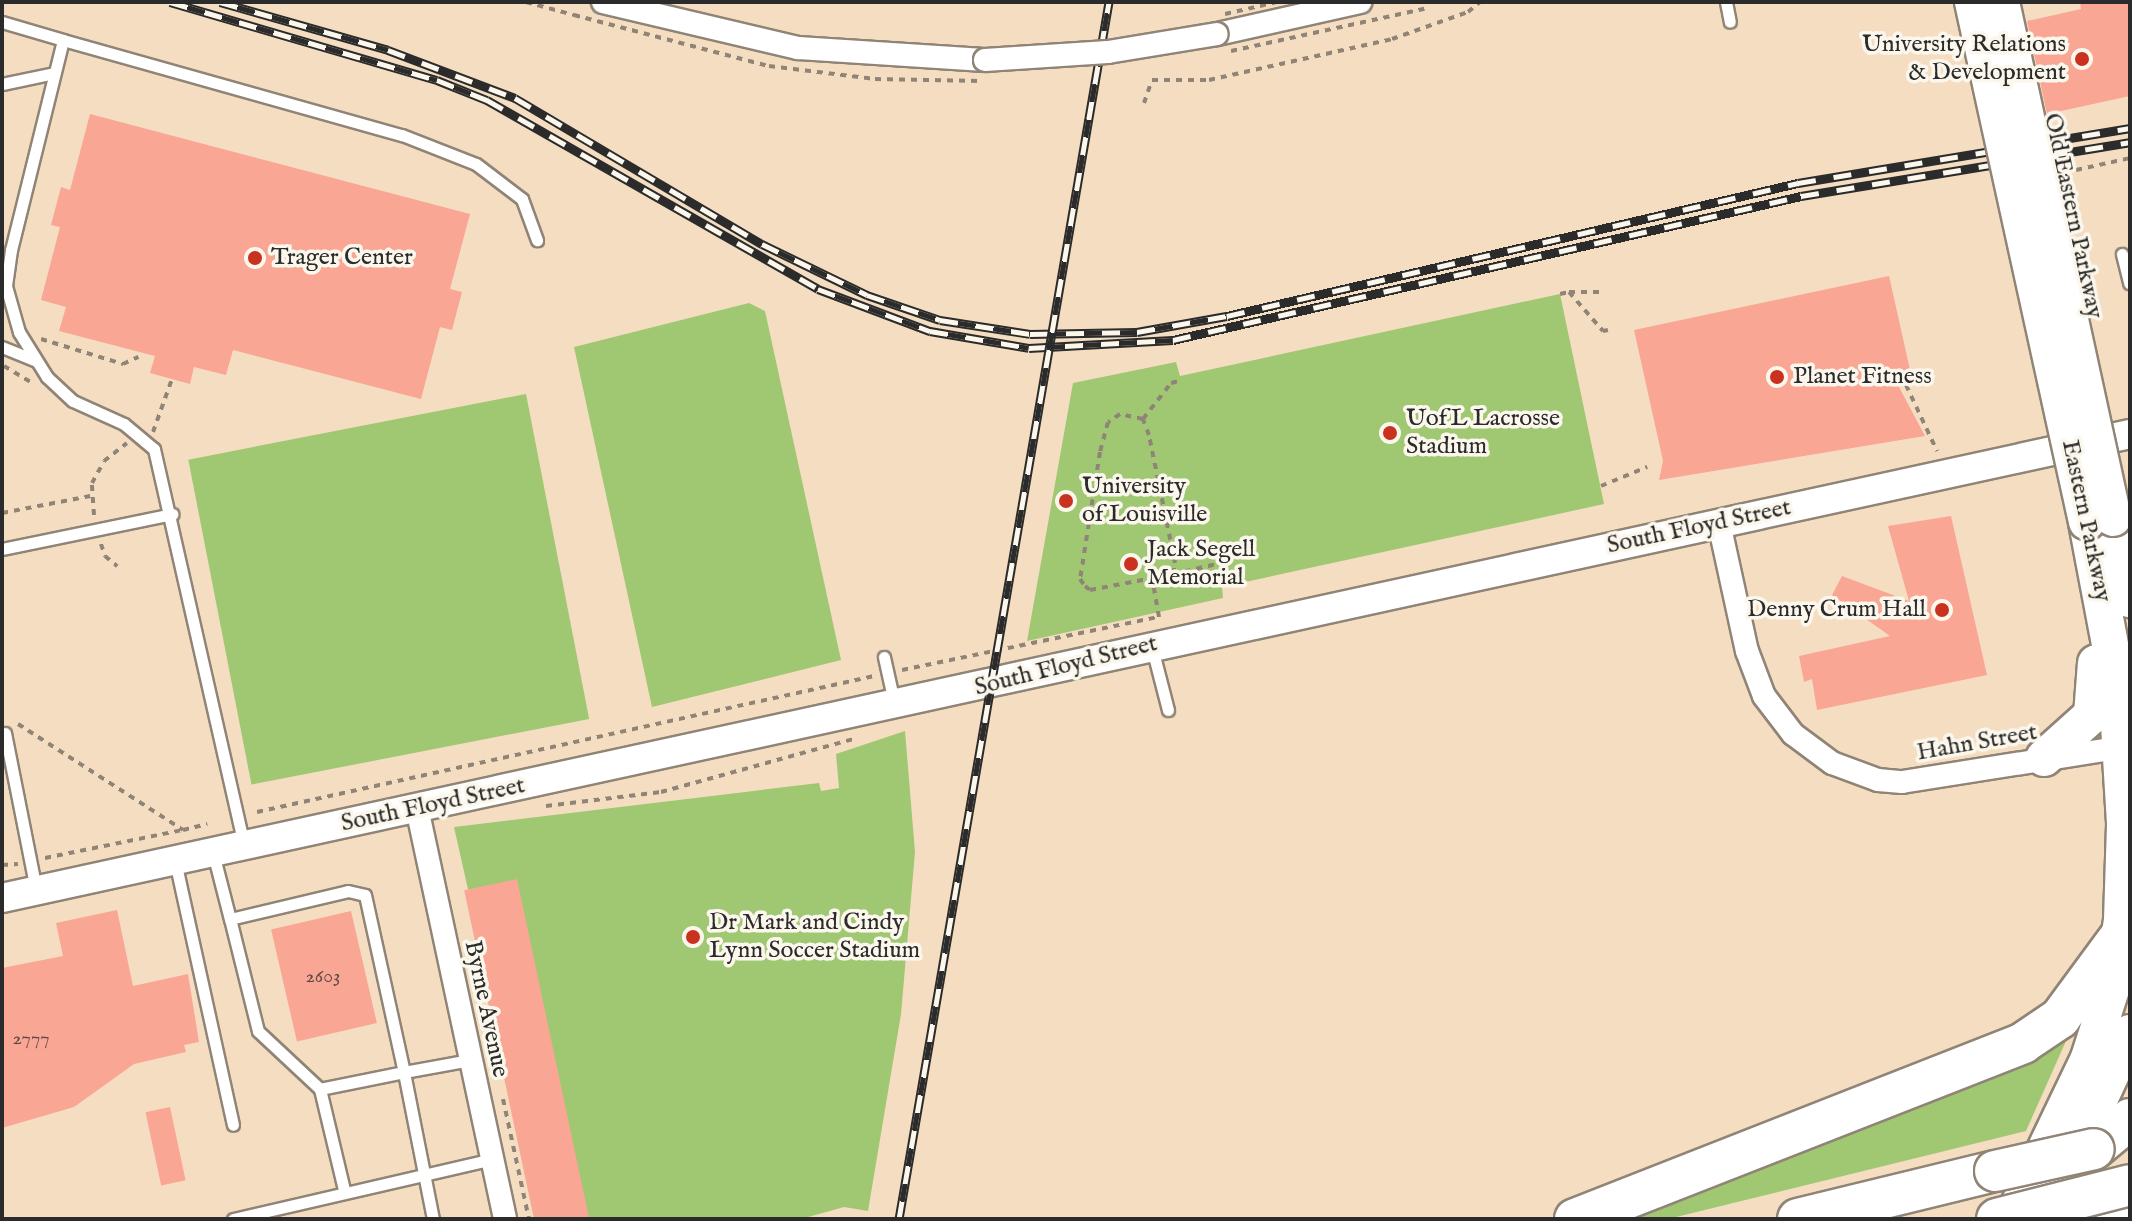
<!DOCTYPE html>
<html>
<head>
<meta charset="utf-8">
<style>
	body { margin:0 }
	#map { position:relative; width:2132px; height:1221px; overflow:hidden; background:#f4ddc1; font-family:"IM FELL English",serif }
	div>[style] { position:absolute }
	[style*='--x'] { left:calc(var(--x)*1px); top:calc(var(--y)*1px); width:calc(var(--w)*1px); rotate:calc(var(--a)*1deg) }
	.green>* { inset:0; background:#a0c772; transform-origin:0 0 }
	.building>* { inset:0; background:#faa694; transform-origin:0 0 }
	.path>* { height:4px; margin-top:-2px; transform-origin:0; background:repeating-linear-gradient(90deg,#908476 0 6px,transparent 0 12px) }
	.roads { filter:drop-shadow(2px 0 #908476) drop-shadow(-2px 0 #908476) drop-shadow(0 2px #908476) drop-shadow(0 -2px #908476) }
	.service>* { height:11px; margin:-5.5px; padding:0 5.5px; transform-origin:5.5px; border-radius:5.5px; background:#fff }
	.minor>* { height:22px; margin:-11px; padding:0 11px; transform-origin:11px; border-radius:11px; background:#fff }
	.tertiary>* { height:28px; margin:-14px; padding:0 14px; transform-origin:14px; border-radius:14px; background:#fff }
	.primary>* { height:36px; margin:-18px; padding:0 18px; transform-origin:18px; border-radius:18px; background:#fff }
	.motorway>* { height:40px; margin:-20px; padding:0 20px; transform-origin:20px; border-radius:20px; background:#fff }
	.rail>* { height:9px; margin-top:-4.5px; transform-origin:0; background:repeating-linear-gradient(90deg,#fbf7ec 0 18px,#2b2b2b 0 36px); box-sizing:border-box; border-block:2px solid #2b2b2b }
	.path-bridge>* { height:4px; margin-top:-2px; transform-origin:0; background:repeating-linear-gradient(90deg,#908476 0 6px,transparent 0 12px) }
	.bridges { filter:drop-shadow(2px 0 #908476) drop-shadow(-2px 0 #908476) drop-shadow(0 2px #908476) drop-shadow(0 -2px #908476) }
	.minor-bridge>* { height:22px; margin:-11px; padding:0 11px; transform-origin:11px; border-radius:11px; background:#fff }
	.primary-bridge>* { height:36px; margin:-18px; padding:0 18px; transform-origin:18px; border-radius:18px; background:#fff }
	.motorway-bridge>* { height:40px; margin:-20px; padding:0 20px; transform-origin:20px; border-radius:20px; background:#fff }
	.dots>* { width:22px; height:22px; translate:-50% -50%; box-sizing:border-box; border:4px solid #fbf7ec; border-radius:50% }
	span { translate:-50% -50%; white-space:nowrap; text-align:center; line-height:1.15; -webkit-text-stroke:7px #fbf7ec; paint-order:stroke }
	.number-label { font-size:20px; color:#5f4a45 }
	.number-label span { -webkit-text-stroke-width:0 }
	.poi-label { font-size:24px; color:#2b2b2b }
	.right { translate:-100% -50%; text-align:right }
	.left { translate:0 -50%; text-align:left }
	.street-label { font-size:24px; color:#2b2b2b }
	.frame { position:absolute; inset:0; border:4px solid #2b2b2b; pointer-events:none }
</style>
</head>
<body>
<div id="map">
	<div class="green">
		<i style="clip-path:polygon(1560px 294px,1604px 504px,1222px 587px,1223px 598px,1027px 641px,1073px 383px,1176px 362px,1180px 376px)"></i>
		<i style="clip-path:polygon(749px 303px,765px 311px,841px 660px,652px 707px,574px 347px)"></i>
		<i style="left:526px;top:394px;width:331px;height:344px;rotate:79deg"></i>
		<i style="clip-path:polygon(905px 731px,915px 852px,901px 1014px,868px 1211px,844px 1207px,801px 1219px,542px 1219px,454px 827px,819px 783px,821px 791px,839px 788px,836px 754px)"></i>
		<i style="clip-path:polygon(2074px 1023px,2026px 1131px,1668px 1219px,1593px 1219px)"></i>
	</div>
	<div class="building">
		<i style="clip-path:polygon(2080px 2px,2130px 2px,2130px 96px,2047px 114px,2027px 21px,2081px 9px)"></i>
		<i style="clip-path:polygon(90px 114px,470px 214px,450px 289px,462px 292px,452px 330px,440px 327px,421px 399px,233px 350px,226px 375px,194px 367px,190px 384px,150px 373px,155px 356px,59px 331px,66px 307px,41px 300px,60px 227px,51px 225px,61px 187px,70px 190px)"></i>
		<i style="clip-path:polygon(1889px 276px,1913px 383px,1899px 387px,1925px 436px,1659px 480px,1663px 461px,1634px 330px)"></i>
		<i style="clip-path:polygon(1951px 516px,1987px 675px,1817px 710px,1812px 679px,1804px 682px,1799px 656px,1890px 636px,1832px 595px,1842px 576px,1909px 601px,1888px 526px)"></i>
		<i style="left:517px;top:879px;width:348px;height:54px;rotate:78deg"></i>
		<i style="clip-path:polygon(117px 910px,133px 986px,188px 974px,199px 1042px,184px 1045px,186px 1052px,134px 1064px,74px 1107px,2px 1128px,2px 968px,63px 956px,56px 923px)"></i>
		<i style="left:351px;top:911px;width:115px;height:82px;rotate:77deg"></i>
		<i style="left:170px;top:1107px;width:75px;height:25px;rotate:78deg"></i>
	</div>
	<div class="path">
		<i style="--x:526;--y:2;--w:50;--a:15.2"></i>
		<i style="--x:1144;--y:103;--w:24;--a:-71"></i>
		<i style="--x:1152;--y:80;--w:57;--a:0"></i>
		<i style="--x:1209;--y:80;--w:188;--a:-12.6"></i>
		<i style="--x:1392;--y:39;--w:81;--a:-19.6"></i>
		<i style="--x:1468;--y:12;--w:16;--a:-40"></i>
		<i style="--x:2076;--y:170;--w:55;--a:-12.5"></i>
		<i style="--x:1569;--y:292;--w:31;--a:0"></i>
		<i style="--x:1560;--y:294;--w:9;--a:-13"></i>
		<i style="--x:1569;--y:292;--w:52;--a:48.9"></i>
		<i style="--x:1603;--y:331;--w:5;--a:-11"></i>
		<i style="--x:41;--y:339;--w:86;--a:17"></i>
		<i style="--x:123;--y:364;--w:17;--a:-25"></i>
		<i style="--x:4;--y:366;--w:31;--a:31"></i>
		<i style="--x:1906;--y:385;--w:73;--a:64.8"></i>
		<i style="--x:1143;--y:419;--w:46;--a:-52.1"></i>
		<i style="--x:1171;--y:383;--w:8;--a:-14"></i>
		<i style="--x:153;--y:432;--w:56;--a:-70.3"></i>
		<i style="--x:1601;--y:486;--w:50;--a:-22.4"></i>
		<i style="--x:2;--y:513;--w:90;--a:-10.9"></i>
		<i style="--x:94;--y:515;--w:32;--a:-94"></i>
		<i style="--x:92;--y:483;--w:25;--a:-61"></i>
		<i style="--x:104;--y:461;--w:29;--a:-38"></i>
		<i style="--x:101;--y:544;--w:13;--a:72"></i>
		<i style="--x:105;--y:556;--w:16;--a:40"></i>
		<i style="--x:1173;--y:574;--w:11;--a:-80"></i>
		<i style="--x:1175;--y:563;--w:131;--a:-101.5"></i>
		<i style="--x:1149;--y:435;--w:17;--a:-111"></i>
		<i style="--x:1143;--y:419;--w:24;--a:-168"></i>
		<i style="--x:1120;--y:414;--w:14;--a:146"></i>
		<i style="--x:1108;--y:422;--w:31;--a:105"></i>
		<i style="--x:1100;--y:452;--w:129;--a:98.9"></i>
		<i style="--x:1080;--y:579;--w:9;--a:54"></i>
		<i style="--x:1085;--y:586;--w:6;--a:39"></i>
		<i style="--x:1090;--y:590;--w:85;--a:-10.9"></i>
		<i style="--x:1173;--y:574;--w:45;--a:-12.8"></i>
		<i style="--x:902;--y:670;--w:262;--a:-11.7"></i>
		<i style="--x:1159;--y:617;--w:40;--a:-100"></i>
		<i style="--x:18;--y:724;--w:196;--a:32.7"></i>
		<i style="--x:183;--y:830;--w:25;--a:-14"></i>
		<i style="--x:546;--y:806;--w:116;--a:-6.9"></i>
		<i style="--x:661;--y:792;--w:203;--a:-15.4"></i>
		<i style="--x:257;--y:812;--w:632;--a:-12.43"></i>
		<i style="--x:45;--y:858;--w:141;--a:-11.5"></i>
		<i style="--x:2;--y:865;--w:16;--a:-4"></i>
		<i style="--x:503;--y:1099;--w:123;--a:77.8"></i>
	</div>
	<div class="roads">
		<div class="service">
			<i style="--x:1726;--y:2;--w:20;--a:79"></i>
			<i style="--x:2;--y:22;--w:64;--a:16.4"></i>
			<i style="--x:63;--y:40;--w:216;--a:103.9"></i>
			<i style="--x:11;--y:250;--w:36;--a:98"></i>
			<i style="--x:6;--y:286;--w:48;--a:74.2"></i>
			<i style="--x:19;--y:332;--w:53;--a:58.1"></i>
			<i style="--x:47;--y:377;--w:35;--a:43"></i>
			<i style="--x:73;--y:401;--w:56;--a:24.3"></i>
			<i style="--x:124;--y:424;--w:39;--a:40"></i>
			<i style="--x:154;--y:449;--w:407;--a:77.2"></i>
			<i style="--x:63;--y:40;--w:352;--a:15.7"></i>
			<i style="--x:402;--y:135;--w:79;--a:21.4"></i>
			<i style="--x:476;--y:164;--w:58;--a:37.3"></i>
			<i style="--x:522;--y:199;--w:44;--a:69.9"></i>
			<i style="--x:2;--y:84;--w:53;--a:-11.9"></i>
			<i style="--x:2122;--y:254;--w:30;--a:76"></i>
			<i style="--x:2;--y:347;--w:37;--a:22"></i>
			<i style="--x:2;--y:549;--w:174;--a:-11.6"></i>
			<i style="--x:1152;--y:648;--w:64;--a:75.5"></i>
			<i style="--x:884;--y:657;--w:46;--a:77.5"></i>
			<i style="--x:5;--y:733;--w:159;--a:78.8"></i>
			<i style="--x:213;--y:853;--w:68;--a:75.6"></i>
			<i style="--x:230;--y:919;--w:121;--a:-13.3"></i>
			<i style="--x:348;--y:891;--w:17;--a:13"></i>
			<i style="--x:365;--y:895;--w:181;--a:77.6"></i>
			<i style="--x:404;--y:1072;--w:86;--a:168.6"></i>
			<i style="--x:320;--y:1089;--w:85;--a:-136.9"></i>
			<i style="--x:258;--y:1031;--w:115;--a:-104"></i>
			<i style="--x:175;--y:861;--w:270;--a:77.6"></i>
			<i style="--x:320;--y:1089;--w:104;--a:76.6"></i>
			<i style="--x:233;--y:1219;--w:266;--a:-13"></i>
			<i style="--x:433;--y:1219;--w:150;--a:-101.2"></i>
			<i style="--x:404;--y:1072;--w:67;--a:-10.3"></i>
		</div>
		<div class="minor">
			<i style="--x:603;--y:2;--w:200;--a:13.3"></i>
			<i style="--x:798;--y:48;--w:187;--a:3.7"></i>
			<i style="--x:1217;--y:34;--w:147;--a:-12.6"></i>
			<i style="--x:1719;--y:523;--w:131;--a:77.7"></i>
			<i style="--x:1747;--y:651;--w:48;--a:69.3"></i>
			<i style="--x:1764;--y:696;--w:48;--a:52.7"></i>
			<i style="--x:1793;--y:734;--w:49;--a:36.6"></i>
			<i style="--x:1832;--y:763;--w:49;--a:20.3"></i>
			<i style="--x:1878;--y:780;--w:24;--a:5"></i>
			<i style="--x:1902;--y:782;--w:223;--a:-9"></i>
			<i style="--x:417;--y:808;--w:420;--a:77.9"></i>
		</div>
		<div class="tertiary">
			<i style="--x:2;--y:898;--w:2178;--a:-12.3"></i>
		</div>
		<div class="primary">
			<i style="--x:2113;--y:518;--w:83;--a:78.1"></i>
			<i style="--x:2044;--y:758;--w:64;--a:-41.9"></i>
			<i style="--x:2092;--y:715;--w:52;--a:-85.6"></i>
			<i style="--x:2012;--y:1219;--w:178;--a:-64.4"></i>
			<i style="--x:2089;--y:1058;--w:72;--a:-72.3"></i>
			<i style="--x:2111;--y:989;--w:70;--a:-80.9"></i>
			<i style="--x:2122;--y:920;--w:97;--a:-88.2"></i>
			<i style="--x:2125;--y:823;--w:147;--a:-93.5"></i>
			<i style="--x:2116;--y:676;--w:157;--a:-100.7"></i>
			<i style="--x:2044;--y:1219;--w:205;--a:-65.2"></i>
		</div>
		<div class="motorway">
			<i style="--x:2094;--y:1149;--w:47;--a:-39.8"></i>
			<i style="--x:1575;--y:1219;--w:481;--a:-21.4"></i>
			<i style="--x:2023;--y:1043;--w:45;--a:-34"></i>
			<i style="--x:2060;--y:1018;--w:99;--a:-53.6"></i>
			<i style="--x:1798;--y:1219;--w:203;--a:-13.7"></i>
			<i style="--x:2073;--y:1219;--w:58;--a:-11.9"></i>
		</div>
	</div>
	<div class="rail">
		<i style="--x:170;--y:2;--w:278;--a:16.3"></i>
		<i style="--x:437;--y:80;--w:54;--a:21.8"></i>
		<i style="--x:487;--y:100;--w:381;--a:29.7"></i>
		<i style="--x:818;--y:289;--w:120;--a:20.6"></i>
		<i style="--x:930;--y:331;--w:100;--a:9.7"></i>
		<i style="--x:1029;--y:348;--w:144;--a:-3.2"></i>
		<i style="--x:1173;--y:340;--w:644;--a:-12.91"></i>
		<i style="--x:1801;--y:196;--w:333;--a:-9.3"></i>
		<i style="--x:220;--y:2;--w:175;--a:15.9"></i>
		<i style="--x:388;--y:50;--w:136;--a:20.7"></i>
		<i style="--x:515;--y:98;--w:287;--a:30.6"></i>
		<i style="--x:762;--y:244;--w:117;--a:25.9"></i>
		<i style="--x:867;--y:295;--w:77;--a:18.9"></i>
		<i style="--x:940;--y:320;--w:91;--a:8.8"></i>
		<i style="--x:1030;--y:334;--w:107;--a:-1.1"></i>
		<i style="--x:1137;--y:332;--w:91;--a:-10.1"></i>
		<i style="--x:1227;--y:316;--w:586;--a:-13.11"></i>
		<i style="--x:1798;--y:183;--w:337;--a:-9.4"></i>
		<i style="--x:899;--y:1219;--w:1235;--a:-80.21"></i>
	</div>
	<div class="path-bridge">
		<i style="--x:1225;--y:14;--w:53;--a:-13"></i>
		<i style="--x:574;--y:15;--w:202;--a:14.7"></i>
		<i style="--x:769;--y:66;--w:107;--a:7"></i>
		<i style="--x:875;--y:79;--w:106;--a:1.1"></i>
		<i style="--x:1231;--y:51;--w:198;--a:-12.3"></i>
	</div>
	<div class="bridges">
		<div class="minor-bridge">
			<i style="--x:985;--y:60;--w:123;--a:-3.7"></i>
			<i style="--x:1108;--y:52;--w:110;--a:-9.4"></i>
		</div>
		<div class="primary-bridge">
			<i style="--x:1973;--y:2;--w:532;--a:77.63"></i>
			<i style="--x:2001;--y:2;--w:528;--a:77.75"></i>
		</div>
		<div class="motorway-bridge">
			<i style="--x:1995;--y:1171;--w:101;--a:-12.5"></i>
			<i style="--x:1997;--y:1219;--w:137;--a:-14.3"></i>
		</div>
	</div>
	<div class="dots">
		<i style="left:2082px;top:59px;background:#c8321e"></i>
		<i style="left:255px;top:258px;background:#c8321e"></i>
		<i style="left:1777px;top:377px;background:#c8321e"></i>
		<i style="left:1390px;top:433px;background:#c8321e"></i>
		<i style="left:1066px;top:501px;background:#c8321e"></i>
		<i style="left:1131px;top:564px;background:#c8321e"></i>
		<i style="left:1942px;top:610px;background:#c8321e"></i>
		<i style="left:693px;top:937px;background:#c8321e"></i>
	</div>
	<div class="number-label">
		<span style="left:323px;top:976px">2603</span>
		<span style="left:31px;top:1038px">2777</span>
	</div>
	<div class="poi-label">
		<span class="right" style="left:2066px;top:59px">University Relations<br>&amp; Development</span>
		<span class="left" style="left:271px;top:258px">Trager Center</span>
		<span class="left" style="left:1793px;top:377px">Planet Fitness</span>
		<span class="left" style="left:1406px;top:433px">UofL Lacrosse<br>Stadium</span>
		<span class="left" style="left:1082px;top:501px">University<br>of Louisville</span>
		<span class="left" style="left:1147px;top:564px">Jack Segell<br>Memorial</span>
		<span class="right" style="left:1926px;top:610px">Denny Crum Hall</span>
		<span class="left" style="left:709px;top:937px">Dr Mark and Cindy<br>Lynn Soccer Stadium</span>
	</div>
	<div class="street-label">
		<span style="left:2073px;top:216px;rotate:78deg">Old Eastern Parkway</span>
		<span style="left:2086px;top:521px;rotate:78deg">Eastern Parkway</span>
		<span style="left:1699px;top:527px;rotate:-12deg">South Floyd Street</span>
		<span style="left:1066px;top:666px;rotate:-14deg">South Floyd Street</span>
		<span style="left:1977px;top:743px;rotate:-10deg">Hahn Street</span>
		<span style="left:433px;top:805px;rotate:-12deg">South Floyd Street</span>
		<span style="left:486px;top:1009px;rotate:78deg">Byrne Avenue</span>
	</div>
	<div class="frame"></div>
</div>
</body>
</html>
